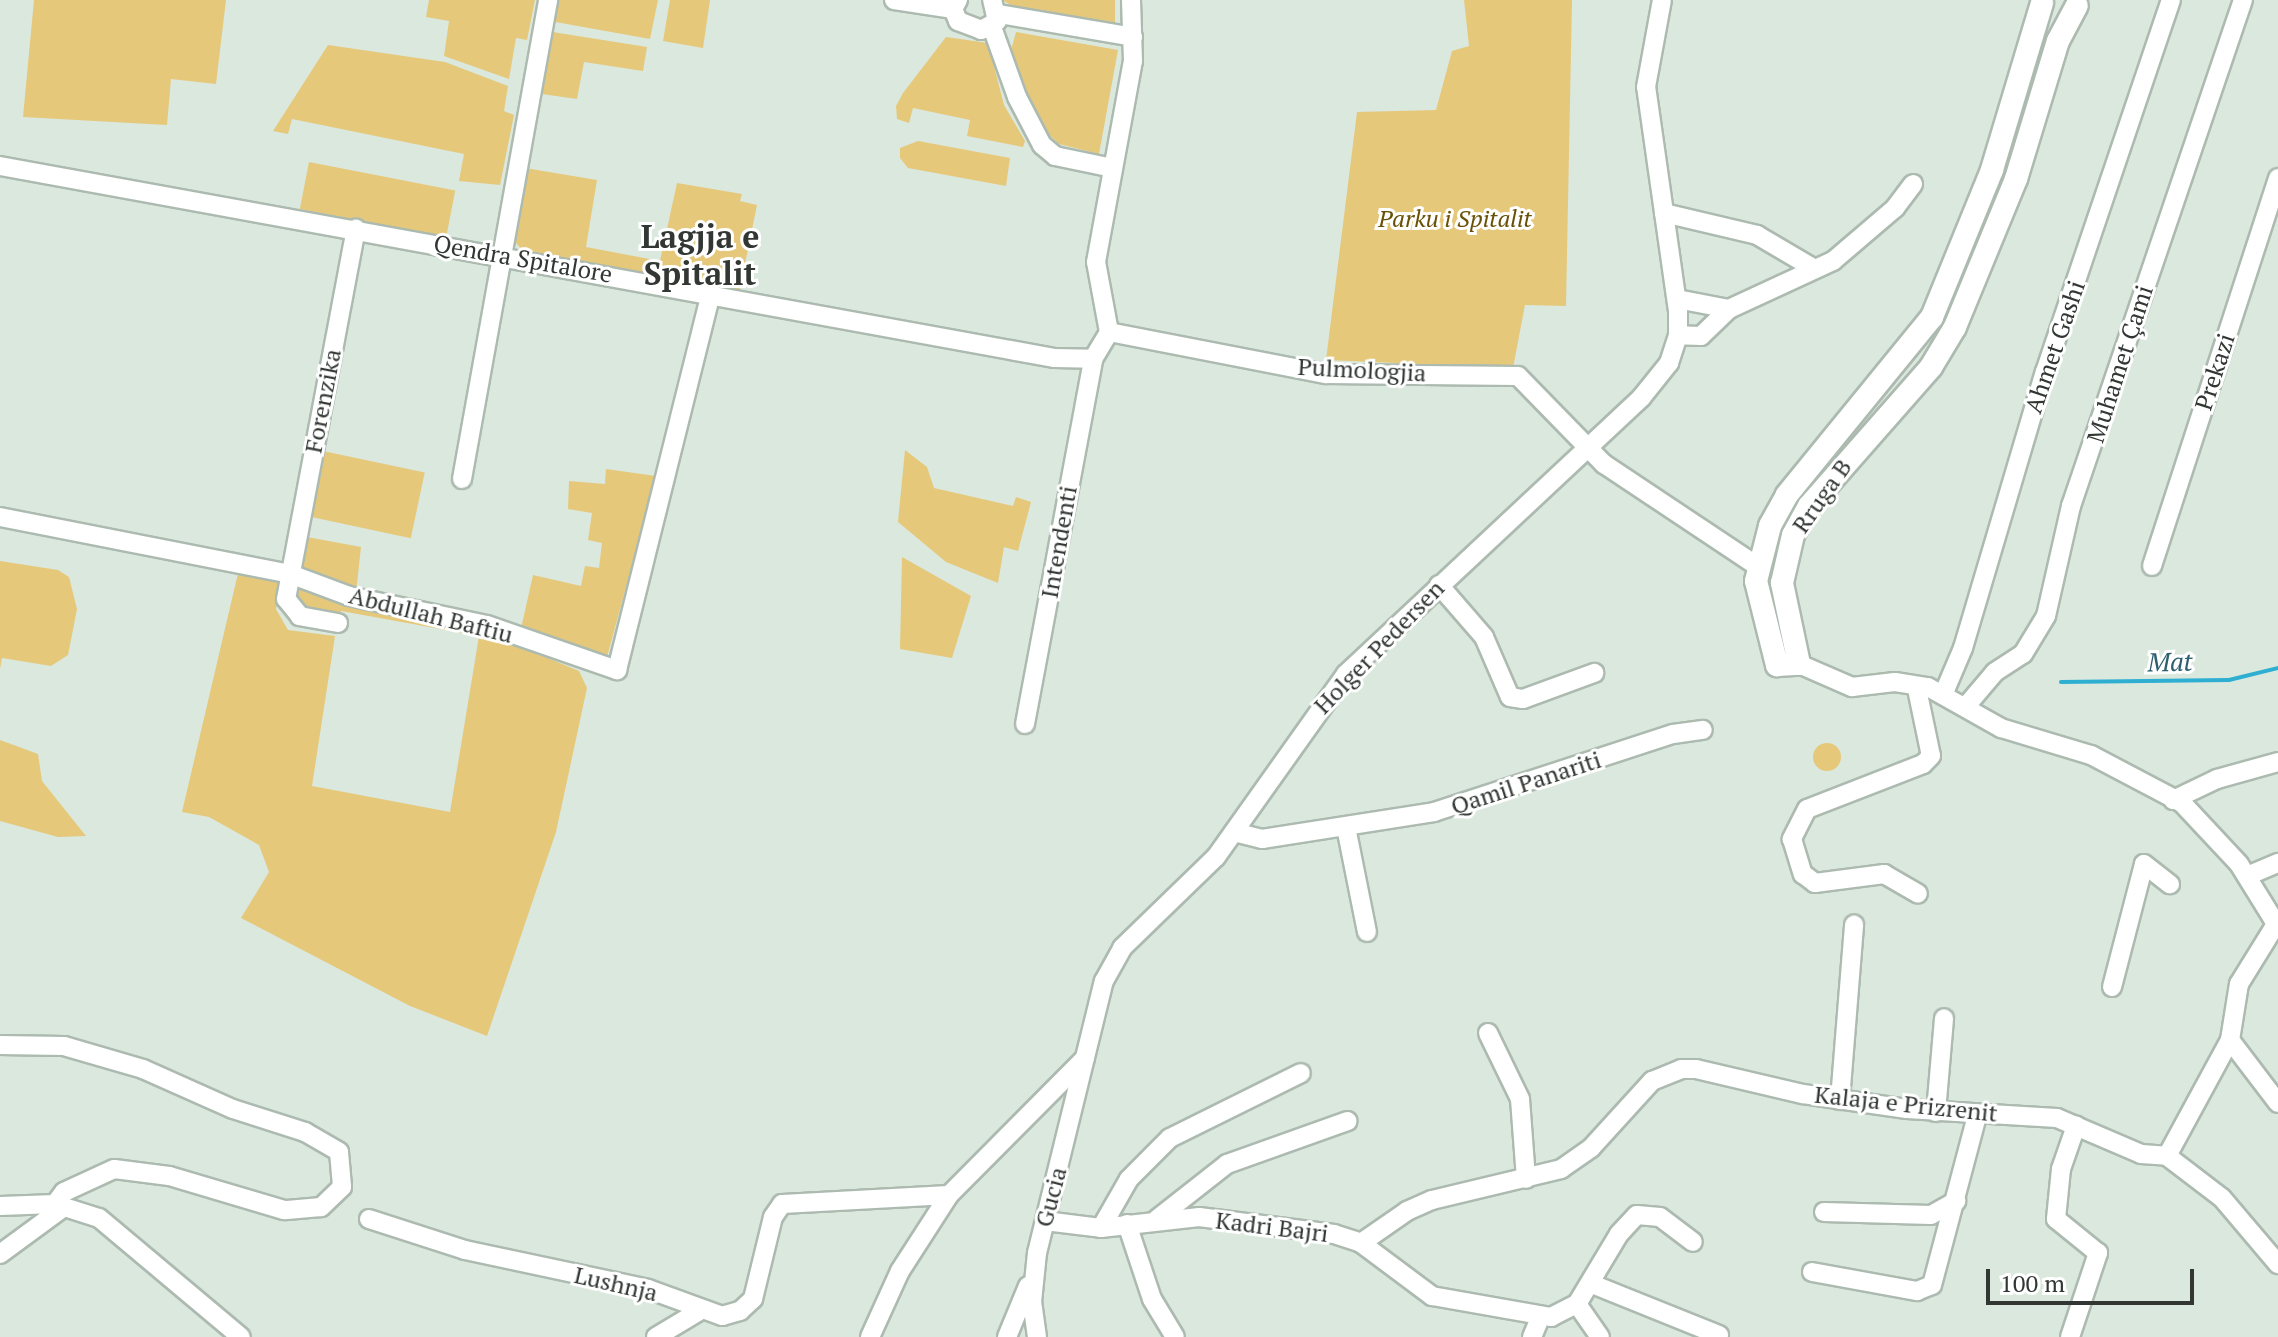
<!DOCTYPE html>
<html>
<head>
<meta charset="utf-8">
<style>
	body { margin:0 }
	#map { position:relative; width:2278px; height:1337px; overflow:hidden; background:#dae8de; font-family:"PT Serif",serif }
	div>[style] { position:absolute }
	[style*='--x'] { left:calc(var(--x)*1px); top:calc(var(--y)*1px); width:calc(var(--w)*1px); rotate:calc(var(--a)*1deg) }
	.green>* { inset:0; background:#e6c87b; transform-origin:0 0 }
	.round { border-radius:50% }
	.stream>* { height:4px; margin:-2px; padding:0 2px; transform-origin:2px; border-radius:2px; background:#2eafd2 }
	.roads { filter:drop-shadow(2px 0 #acbab0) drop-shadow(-2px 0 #acbab0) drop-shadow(0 2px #acbab0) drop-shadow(0 -2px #acbab0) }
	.minor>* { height:18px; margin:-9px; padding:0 9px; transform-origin:9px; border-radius:9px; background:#fff }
	.major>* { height:22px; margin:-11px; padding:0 11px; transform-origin:11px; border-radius:11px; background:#fff }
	span { translate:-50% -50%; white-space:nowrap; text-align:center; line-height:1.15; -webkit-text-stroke:6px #fff; paint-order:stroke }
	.park-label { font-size:24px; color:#695208; font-style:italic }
	.street-label { font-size:24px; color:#323734 }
	.water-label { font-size:26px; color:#2d5f6f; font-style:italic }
	.district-label { font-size:32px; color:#323734; font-weight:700 }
	.scale { position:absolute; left:1986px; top:1269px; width:208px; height:36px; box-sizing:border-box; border:4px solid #323734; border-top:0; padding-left:10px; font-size:24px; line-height:28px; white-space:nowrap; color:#323734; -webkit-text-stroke:6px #fff; paint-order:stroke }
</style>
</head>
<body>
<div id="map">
	<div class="green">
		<i style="clip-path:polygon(34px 0,226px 0,216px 84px,171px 79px,167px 125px,23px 117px)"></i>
		<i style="clip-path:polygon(429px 0,535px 0,527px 40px,516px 38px,509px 79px,444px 56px,449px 21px,426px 17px)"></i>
		<i style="clip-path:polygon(554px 0,658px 0,650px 39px,550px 21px)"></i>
		<i style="clip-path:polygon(670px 0,710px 0,703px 48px,663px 41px)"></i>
		<i style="clip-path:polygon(1002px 0,1115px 0,1115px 30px,1025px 13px)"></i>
		<i style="clip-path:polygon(1464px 0,1572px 0,1566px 306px,1525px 305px,1513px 368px,1326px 360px,1357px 112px,1436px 110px,1452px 51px,1469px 46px)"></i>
		<i style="clip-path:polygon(546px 31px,647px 47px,643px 71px,584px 62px,577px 99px,535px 93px)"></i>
		<i style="clip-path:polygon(1016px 32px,1118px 50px,1099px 154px,1059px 144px,1041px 127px,1011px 50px)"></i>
		<i style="clip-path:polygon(946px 37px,988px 43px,1004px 105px,1025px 141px,1023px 147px,967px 136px,970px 120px,913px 108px,909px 123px,897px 119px,896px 106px,903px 93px)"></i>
		<i style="clip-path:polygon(328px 45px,445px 62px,508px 86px,504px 111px,514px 115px,500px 185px,459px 181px,464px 154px,292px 119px,288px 134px,273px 131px)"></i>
		<i style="clip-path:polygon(918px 141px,1010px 158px,1006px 186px,908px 168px,900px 158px,900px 148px)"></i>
		<i style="left:309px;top:162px;width:149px;height:48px;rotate:11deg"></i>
		<i style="clip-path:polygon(519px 167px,597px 180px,586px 247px,660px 261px,677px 183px,742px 194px,740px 201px,757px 205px,739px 293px,524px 252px,509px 235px)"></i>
		<i style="clip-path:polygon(905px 450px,927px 467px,934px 488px,1013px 506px,1016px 497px,1031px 502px,1018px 551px,1004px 547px,998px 583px,946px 562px,898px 522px)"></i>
		<i style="left:323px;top:451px;width:104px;height:67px;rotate:12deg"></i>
		<i style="clip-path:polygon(606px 469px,656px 476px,606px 661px,520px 633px,533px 575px,581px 586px,585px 566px,599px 568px,602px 543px,588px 540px,592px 513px,568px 509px,569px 481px,605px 484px)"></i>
		<i style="clip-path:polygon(307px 537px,361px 547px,356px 593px,301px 570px)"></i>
		<i style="clip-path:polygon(902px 557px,971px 596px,952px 658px,900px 649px)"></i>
		<i style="clip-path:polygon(0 561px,58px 570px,69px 577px,77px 609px,68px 655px,51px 666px,2px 658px,0 669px)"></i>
		<i style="clip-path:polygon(239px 569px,281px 578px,276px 609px,288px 630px,335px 636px,312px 786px,450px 812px,479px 636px,341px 611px,339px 618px,295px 602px,298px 585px,492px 635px,579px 671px,587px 688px,556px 832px,487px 1036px,410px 1006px,241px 918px,269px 872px,259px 845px,209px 817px,182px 812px)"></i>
		<i style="clip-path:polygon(0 740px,38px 754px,42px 781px,86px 836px,58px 837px,0 821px)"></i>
		<i class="round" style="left:1813px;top:743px;width:28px;height:28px"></i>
	</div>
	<div class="stream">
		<i style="--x:2061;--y:682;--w:168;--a:-0.7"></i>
		<i style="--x:2229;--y:680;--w:50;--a:-13.8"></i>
	</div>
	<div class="roads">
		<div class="minor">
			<i style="--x:894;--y:0;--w:60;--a:8.7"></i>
			<i style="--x:958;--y:0;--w:10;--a:119"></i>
			<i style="--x:953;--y:9;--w:13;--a:67"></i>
			<i style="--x:958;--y:21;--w:25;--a:21"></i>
			<i style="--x:981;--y:30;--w:18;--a:-29"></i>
			<i style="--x:997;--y:21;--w:22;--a:-103"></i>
			<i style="--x:999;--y:14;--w:136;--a:9.7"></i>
			<i style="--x:992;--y:27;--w:74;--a:70.3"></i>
			<i style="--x:1017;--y:97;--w:54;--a:62.5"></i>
			<i style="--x:1042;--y:145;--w:17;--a:40"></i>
			<i style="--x:1055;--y:156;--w:59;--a:11.7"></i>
			<i style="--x:0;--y:166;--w:1071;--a:10.32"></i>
			<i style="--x:1054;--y:358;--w:39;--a:1"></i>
			<i style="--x:1664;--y:213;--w:96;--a:13.3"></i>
			<i style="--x:1757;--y:235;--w:67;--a:30.4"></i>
			<i style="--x:1677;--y:299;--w:53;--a:10.9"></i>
			<i style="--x:1729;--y:309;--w:39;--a:136"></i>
			<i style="--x:1701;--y:336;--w:23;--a:-178"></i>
			<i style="--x:1729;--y:309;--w:115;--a:-24.8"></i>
			<i style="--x:1833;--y:261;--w:82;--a:-40.5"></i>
			<i style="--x:1895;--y:208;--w:30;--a:-53"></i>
			<i style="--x:1109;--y:332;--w:221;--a:11"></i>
			<i style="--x:1326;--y:374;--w:192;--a:0.6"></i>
			<i style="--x:1518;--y:376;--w:123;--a:45.7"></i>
			<i style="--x:1604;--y:464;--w:184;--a:33.7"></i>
			<i style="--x:1093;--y:359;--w:31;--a:-59"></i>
			<i style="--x:1109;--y:332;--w:71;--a:-100.5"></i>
			<i style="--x:1096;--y:262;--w:204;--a:-79.6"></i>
			<i style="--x:1133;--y:61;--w:61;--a:-91.9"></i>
			<i style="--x:462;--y:479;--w:487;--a:-79.8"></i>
			<i style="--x:0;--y:517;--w:296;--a:11.1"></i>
			<i style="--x:290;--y:574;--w:63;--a:20.4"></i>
			<i style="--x:349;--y:596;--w:141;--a:11.9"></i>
			<i style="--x:487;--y:625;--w:138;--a:19.1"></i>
			<i style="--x:617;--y:670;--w:388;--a:-76"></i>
			<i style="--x:2152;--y:566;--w:408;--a:-72"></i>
			<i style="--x:1439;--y:585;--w:69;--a:49.1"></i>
			<i style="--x:1484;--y:637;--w:65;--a:66.6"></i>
			<i style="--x:1510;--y:697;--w:13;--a:9"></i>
			<i style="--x:1523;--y:699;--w:76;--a:-20.1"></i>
			<i style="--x:338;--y:623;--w:39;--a:-170"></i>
			<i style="--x:300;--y:616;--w:22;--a:-129"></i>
			<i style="--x:286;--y:599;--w:377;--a:-79.3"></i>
			<i style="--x:1799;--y:664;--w:58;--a:23.5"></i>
			<i style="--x:1852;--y:687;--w:43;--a:-6.6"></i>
			<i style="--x:1895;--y:682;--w:33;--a:9"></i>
			<i style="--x:1928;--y:687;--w:84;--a:29.3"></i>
			<i style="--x:2001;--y:728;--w:94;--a:16.7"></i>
			<i style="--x:2091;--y:755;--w:103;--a:27.8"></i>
			<i style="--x:2182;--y:803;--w:83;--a:46.9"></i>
			<i style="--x:2239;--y:864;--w:74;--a:58.2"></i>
			<i style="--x:1917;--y:689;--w:68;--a:78.2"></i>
			<i style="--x:1931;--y:756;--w:11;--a:135"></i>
			<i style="--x:1923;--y:764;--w:124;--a:158.8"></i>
			<i style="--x:1807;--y:809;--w:34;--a:117"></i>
			<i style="--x:1792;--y:839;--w:37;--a:73"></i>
			<i style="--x:1803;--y:874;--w:15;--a:37"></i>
			<i style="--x:1815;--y:883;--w:70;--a:-7.4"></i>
			<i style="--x:1884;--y:874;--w:39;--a:30"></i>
			<i style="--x:1943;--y:695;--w:51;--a:-66.9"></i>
			<i style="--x:1963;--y:648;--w:288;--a:-73.5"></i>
			<i style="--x:2045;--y:372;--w:393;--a:-71.3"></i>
			<i style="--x:1967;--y:705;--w:43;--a:-49.7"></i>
			<i style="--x:1995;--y:672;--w:33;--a:-33"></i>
			<i style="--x:2023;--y:654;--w:44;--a:-58.8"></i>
			<i style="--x:2046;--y:616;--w:113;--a:-77.2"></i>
			<i style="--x:2071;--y:506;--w:534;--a:-71.23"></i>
			<i style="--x:1025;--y:724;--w:371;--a:-79.4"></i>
			<i style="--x:2173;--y:800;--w:49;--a:-25.5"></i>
			<i style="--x:2217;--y:779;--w:63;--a:-15.6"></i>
			<i style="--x:1346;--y:827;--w:107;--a:78.7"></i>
			<i style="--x:1234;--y:832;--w:29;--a:14"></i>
			<i style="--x:1262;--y:839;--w:174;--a:-8.9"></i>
			<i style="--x:1434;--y:812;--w:251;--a:-18.1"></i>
			<i style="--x:1673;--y:734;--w:30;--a:-8"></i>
			<i style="--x:2247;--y:876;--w:34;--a:-23"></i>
			<i style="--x:2112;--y:987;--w:127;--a:-75.4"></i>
			<i style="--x:2144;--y:864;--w:33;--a:38"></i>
			<i style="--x:1488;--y:1033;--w:73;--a:64.1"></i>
			<i style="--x:1520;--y:1099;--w:80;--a:85.7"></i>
			<i style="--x:2230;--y:1040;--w:79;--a:52.7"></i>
			<i style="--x:0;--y:1045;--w:64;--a:0.9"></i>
			<i style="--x:64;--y:1046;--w:82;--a:16.2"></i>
			<i style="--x:143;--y:1069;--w:98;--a:24"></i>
			<i style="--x:233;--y:1109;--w:76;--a:17.7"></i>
			<i style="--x:305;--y:1132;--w:39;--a:30"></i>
			<i style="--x:339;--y:1152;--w:35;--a:85"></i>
			<i style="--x:342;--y:1187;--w:29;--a:136"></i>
			<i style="--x:321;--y:1207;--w:37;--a:175"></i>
			<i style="--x:284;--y:1210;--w:120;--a:-163.5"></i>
			<i style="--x:169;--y:1176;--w:55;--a:-172.7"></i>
			<i style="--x:114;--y:1169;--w:55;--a:155.3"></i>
			<i style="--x:64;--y:1192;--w:15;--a:127"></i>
			<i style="--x:1840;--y:1100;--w:176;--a:-85.4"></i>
			<i style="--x:1936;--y:1112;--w:94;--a:-85.1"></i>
			<i style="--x:2167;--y:1156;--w:132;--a:-61.5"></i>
			<i style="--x:2230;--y:1040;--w:57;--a:-80.9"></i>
			<i style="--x:2239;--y:984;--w:70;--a:-58.3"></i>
			<i style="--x:0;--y:1206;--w:55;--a:-2.1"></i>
			<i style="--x:55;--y:1204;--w:46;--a:17.7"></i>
			<i style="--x:99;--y:1218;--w:185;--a:40"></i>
			<i style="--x:1824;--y:1212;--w:107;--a:1.6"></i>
			<i style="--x:1931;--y:1215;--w:29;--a:-29"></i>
			<i style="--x:369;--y:1219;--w:101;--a:17.9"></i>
			<i style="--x:465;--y:1250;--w:187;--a:12"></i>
			<i style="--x:648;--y:1289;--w:79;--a:20"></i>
			<i style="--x:722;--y:1316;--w:19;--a:-16"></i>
			<i style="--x:740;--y:1311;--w:18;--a:-43"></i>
			<i style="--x:753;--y:1299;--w:84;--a:-76.3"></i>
			<i style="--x:773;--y:1217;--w:16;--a:-55"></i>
			<i style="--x:782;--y:1204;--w:167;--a:-3.1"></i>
			<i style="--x:1157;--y:1219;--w:89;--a:-38.2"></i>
			<i style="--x:1227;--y:1164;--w:128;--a:-19.6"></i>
			<i style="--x:1045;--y:1221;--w:56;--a:7.1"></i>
			<i style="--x:1101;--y:1228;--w:99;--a:-6.4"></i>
			<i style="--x:1199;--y:1217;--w:136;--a:7.2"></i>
			<i style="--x:1334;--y:1234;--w:28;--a:18"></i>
			<i style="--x:1361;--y:1243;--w:89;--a:36.7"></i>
			<i style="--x:1432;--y:1296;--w:121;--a:10"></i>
			<i style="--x:1551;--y:1317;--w:29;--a:-27"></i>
			<i style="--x:1577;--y:1304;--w:82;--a:-59"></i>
			<i style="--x:1619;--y:1234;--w:26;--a:-47"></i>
			<i style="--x:1637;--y:1215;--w:23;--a:5"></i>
			<i style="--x:1660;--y:1217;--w:41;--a:37.1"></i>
			<i style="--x:1127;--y:1224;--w:79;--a:71.6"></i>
			<i style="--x:1152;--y:1299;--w:44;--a:58.8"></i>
			<i style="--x:1101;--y:1228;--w:56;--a:-60.3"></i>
			<i style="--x:1129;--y:1179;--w:58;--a:-45"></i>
			<i style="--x:1170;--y:1138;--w:146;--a:-26.4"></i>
			<i style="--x:1361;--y:1243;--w:56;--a:-34.8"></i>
			<i style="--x:1407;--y:1211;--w:27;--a:-24"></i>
			<i style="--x:1432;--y:1200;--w:133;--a:-13.5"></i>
			<i style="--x:1561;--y:1169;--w:37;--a:-35"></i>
			<i style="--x:1591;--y:1148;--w:91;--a:-47.7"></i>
			<i style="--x:1652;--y:1081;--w:31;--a:-22"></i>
			<i style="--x:1681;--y:1069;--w:15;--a:0"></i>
			<i style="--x:1696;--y:1069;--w:110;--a:13.2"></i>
			<i style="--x:1803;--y:1094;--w:105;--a:8.2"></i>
			<i style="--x:1907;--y:1109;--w:150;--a:3.4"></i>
			<i style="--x:2057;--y:1118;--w:91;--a:23.2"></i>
			<i style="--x:2141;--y:1154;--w:26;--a:4"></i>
			<i style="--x:2167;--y:1156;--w:69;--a:37.4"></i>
			<i style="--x:2222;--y:1198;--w:87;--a:49.7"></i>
			<i style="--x:0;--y:1254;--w:79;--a:-36.3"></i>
			<i style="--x:1812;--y:1272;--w:107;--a:10.3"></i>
			<i style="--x:1917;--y:1291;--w:16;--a:-22"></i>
			<i style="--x:1932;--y:1285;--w:175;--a:-75.1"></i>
			<i style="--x:1592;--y:1284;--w:137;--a:21.9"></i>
			<i style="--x:1577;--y:1304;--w:40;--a:55.1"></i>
			<i style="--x:656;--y:1337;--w:52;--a:-31"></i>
			<i style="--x:870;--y:1337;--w:72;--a:-65.6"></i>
			<i style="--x:900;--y:1271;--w:90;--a:-57.2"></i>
			<i style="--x:949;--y:1195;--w:193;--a:-45.2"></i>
			<i style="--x:1007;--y:1337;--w:55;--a:-67.6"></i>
			<i style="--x:1037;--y:1337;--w:35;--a:-98"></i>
			<i style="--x:1032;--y:1302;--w:49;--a:-84.2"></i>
			<i style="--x:1037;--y:1253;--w:280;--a:-76.2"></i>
			<i style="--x:1104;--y:981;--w:38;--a:-61"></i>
			<i style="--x:1122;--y:948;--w:131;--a:-44.1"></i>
			<i style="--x:1216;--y:857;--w:224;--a:-54.6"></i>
			<i style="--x:1346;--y:674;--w:404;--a:-43.1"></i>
			<i style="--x:1641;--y:398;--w:45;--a:-51.3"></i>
			<i style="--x:1669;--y:363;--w:29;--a:-72"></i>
			<i style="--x:1678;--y:335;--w:24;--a:-90"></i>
			<i style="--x:1678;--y:311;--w:226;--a:-98.1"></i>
			<i style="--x:1646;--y:87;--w:88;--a:-79.6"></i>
			<i style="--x:1532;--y:1337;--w:23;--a:-67"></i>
			<i style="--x:2070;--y:1337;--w:89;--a:-71.6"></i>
			<i style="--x:2098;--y:1253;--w:54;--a:-141"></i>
			<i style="--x:2056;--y:1219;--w:50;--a:-84.3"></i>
			<i style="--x:2061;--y:1169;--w:46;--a:-70.8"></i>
		</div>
		<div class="major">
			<i style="--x:2042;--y:3;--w:174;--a:106.7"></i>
			<i style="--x:1992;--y:170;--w:159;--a:112.2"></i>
			<i style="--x:1932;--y:317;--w:230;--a:129.2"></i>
			<i style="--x:1787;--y:495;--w:35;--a:119"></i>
			<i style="--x:1770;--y:526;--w:57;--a:104.3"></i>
			<i style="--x:1756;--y:581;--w:87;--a:76"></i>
			<i style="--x:1777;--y:665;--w:22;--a:-3"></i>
			<i style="--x:1799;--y:664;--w:83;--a:-101.9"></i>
			<i style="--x:1782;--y:583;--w:49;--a:-77.1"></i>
			<i style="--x:1793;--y:535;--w:33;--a:-61"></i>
			<i style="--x:1809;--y:506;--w:185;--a:-48.7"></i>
			<i style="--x:1931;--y:367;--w:47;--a:-59"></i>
			<i style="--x:1955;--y:327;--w:160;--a:-67.6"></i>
			<i style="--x:2016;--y:179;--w:144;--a:-73.1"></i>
			<i style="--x:2058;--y:41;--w:40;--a:-62"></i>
		</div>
	</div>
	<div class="park-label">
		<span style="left:1455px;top:219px">Parku i Spitalit</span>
	</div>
	<div class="street-label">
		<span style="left:523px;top:259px;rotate:10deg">Qendra Spitalore</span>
		<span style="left:2055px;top:347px;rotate:-71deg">Ahmet Gashi</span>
		<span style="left:2120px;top:364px;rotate:-72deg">Muhamet Çami</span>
		<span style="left:1362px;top:370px;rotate:3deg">Pulmologjia</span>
		<span style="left:2215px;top:372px;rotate:-72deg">Prekazi</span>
		<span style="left:323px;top:401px;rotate:-79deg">Forenzika</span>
		<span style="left:1822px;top:496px;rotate:-55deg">Rruga B</span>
		<span style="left:1059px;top:542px;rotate:-80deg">Intendenti</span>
		<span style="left:431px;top:615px;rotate:14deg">Abdullah Baftiu</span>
		<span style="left:1379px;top:647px;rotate:-46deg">Holger Pedersen</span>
		<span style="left:1526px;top:783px;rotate:-18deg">Qamil Panariti</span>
		<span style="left:1906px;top:1104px;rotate:6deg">Kalaja e Prizrenit</span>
		<span style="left:1051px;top:1197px;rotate:-75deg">Gucia</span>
		<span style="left:1272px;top:1227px;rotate:7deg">Kadri Bajri</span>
		<span style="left:616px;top:1284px;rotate:13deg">Lushnja</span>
	</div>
	<div class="water-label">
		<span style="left:2170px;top:662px;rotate:-1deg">Mat</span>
	</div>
	<div class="district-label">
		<span style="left:700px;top:255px">Lagjja e<br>Spitalit</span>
	</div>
	<div class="scale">100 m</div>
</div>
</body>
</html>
